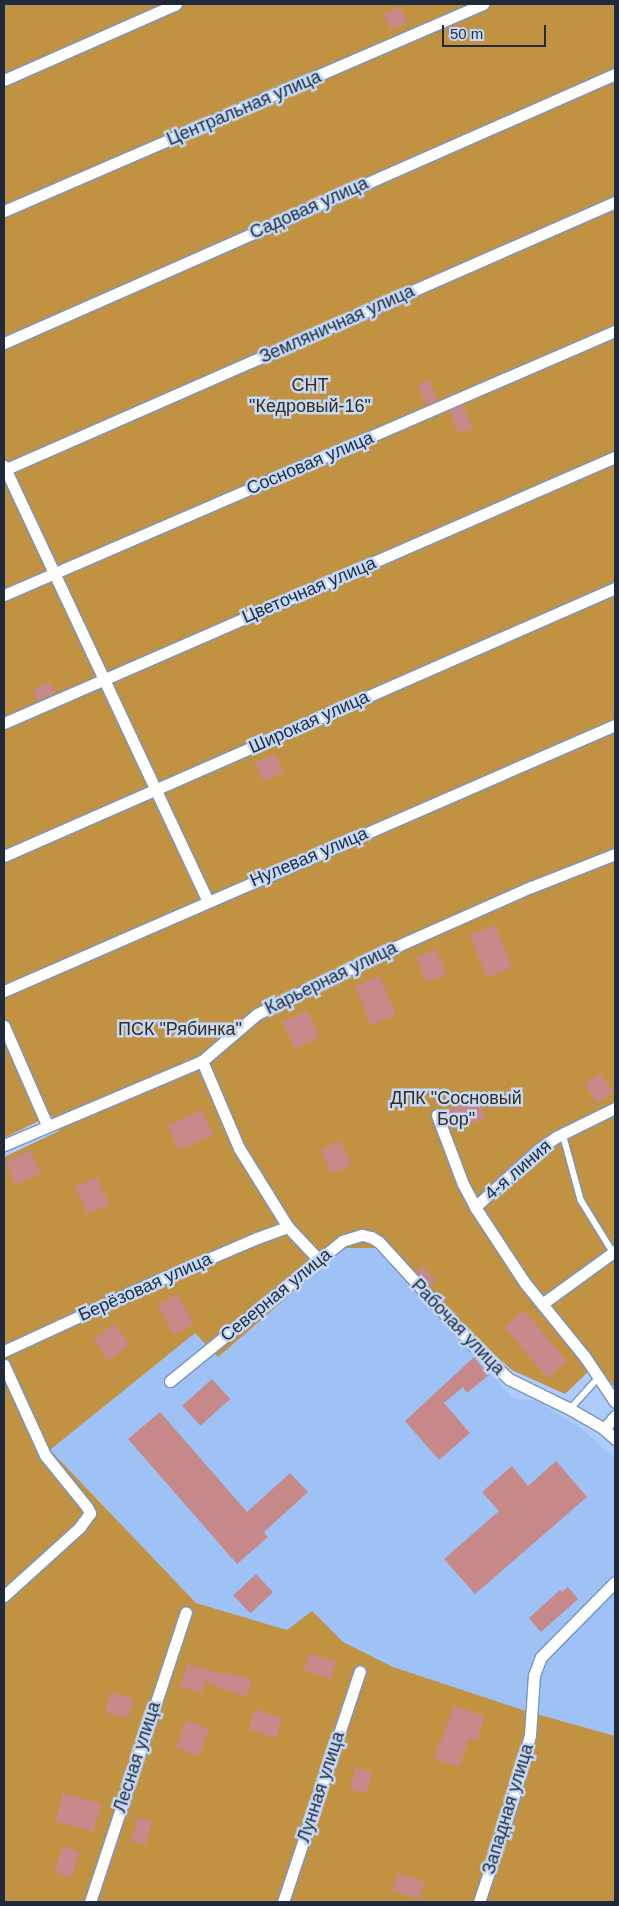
<!DOCTYPE html>
<html>
<head>
<meta charset="utf-8">
<style>
	body { margin:0 }
	#map { position:relative; width:619px; height:1906px; overflow:hidden; background:#adccfc; font-family:Arial,sans-serif }
	div>[style] { position:absolute }
	[style*='--x'] { left:calc(var(--x)*1px); top:calc(var(--y)*1px); width:calc(var(--w)*1px); rotate:calc(var(--a)*1deg) }
	.built>* { inset:0; background:#9ec1f6 }
	.green>* { inset:0; background:#c09242 }
	.building>* { inset:0; background:#c68889; transform-origin:0 0 }
	.roads { filter:drop-shadow(1px 0 #7795c2) drop-shadow(-1px 0 #7795c2) drop-shadow(0 1px #7795c2) drop-shadow(0 -1px #7795c2) }
	.service>* { height:5.5px; margin:-2.75px; padding:0 2.75px; transform-origin:2.75px; border-radius:2.75px; background:#fff }
	.minor>* { height:11px; margin:-5.5px; padding:0 5.5px; transform-origin:5.5px; border-radius:5.5px; background:#fff }
	span { translate:-50% -50%; white-space:nowrap; text-align:center; line-height:1.15; -webkit-text-stroke:5px #c5d9f6; paint-order:stroke }
	.street-label { font-size:18px; color:#1f2b3d }
	.park-label { font-size:18px; color:#382c18 }
	.frame { position:absolute; inset:0; border:5px solid #1f2b3d; pointer-events:none }
	.scale { position:absolute; left:442px; top:25px; width:104px; height:22px; box-sizing:border-box; border:2px solid #1f2b3d; border-top:0; padding-left:6px; font-size:15px; line-height:18px; white-space:nowrap; color:#1f2b3d; -webkit-text-stroke:4px #c5d9f6; paint-order:stroke }
</style>
</head>
<body>
<div id="map">
	<div class="built">
		<i style="clip-path:polygon(344px 1248px,375px 1248px,514px 1399px,538px 1401px,580px 1428px,615px 1458px,615px 1736px,526px 1711px,393px 1667px,343px 1642px,312px 1612px,287px 1630px,196px 1603px,50px 1450px,195px 1332px,218px 1356px)"></i>
	</div>
	<div class="green">
		<i style="clip-path:polygon(4px 4px,615px 4px,615px 1244px,535px 1302px,589px 1371px,565px 1394px,512px 1370px,470px 1334px,459px 1340px,376px 1248px,344px 1248px,218px 1357px,195px 1333px,50px 1450px,196px 1603px,287px 1630px,312px 1611px,343px 1642px,393px 1667px,526px 1711px,615px 1736px,615px 1902px,4px 1902px,4px 1157px,59px 1131px,51px 1115px,4px 1138px)"></i>
		<i style="clip-path:polygon(615px 1259px,615px 1388px,551px 1306px)"></i>
	</div>
	<div class="building">
		<i style="left:400px;top:7px;width:17px;height:18px;rotate:65deg"></i>
		<i style="left:429px;top:380px;width:22px;height:12px;rotate:68deg"></i>
		<i style="left:463px;top:405px;width:25px;height:15px;rotate:67deg"></i>
		<i style="left:50px;top:682px;width:12px;height:19px;rotate:66deg"></i>
		<i style="left:275px;top:754px;width:20px;height:22px;rotate:66deg"></i>
		<i style="left:495px;top:925px;width:46px;height:27px;rotate:68deg"></i>
		<i style="left:436px;top:949px;width:27px;height:22px;rotate:66deg"></i>
		<i style="left:380px;top:976px;width:42px;height:27px;rotate:68deg"></i>
		<i style="left:307px;top:1011px;width:29px;height:27px;rotate:65deg"></i>
		<i style="left:600px;top:1073px;width:23px;height:19px;rotate:56deg"></i>
		<i style="left:479px;top:1099px;width:21px;height:35px;rotate:73deg"></i>
		<i style="left:202px;top:1110px;width:27px;height:38px;rotate:66deg"></i>
		<i style="left:341px;top:1141px;width:26px;height:22px;rotate:67deg"></i>
		<i style="left:30px;top:1150px;width:25px;height:28px;rotate:64deg"></i>
		<i style="left:97px;top:1177px;width:30px;height:24px;rotate:66deg"></i>
		<i style="left:422px;top:1265px;width:21px;height:8px;rotate:47deg"></i>
		<i style="left:177px;top:1294px;width:34px;height:23px;rotate:60deg"></i>
		<i style="left:524px;top:1310px;width:67px;height:26px;rotate:50deg"></i>
		<i style="left:114px;top:1324px;width:26px;height:26px;rotate:53deg"></i>
		<i style="clip-path:polygon(474px 1357px,489px 1375px,467px 1393px,463px 1387px,444px 1403px,470px 1433px,439px 1460px,405px 1421px)"></i>
		<i style="left:212px;top:1379px;width:27px;height:40px;rotate:48deg"></i>
		<i style="clip-path:polygon(160px 1412px,247px 1512px,290px 1473px,308px 1492px,264px 1532px,268px 1537px,237px 1564px,128px 1439px)"></i>
		<i style="clip-path:polygon(556px 1461px,587px 1497px,475px 1594px,444px 1559px,499px 1511px,482px 1492px,512px 1466px,528px 1486px)"></i>
		<i style="left:256px;top:1574px;width:25px;height:31px;rotate:47deg"></i>
		<i style="clip-path:polygon(568px 1587px,578px 1599px,541px 1632px,529px 1618px,560px 1590px,562px 1592px)"></i>
		<i style="left:309px;top:1653px;width:29px;height:18px;rotate:18deg"></i>
		<i style="clip-path:polygon(187px 1664px,226px 1675px,227px 1672px,252px 1680px,246px 1697px,205px 1682px,202px 1693px,180px 1687px)"></i>
		<i style="left:111px;top:1692px;width:24px;height:21px;rotate:17deg"></i>
		<i style="clip-path:polygon(454px 1706px,485px 1716px,477px 1741px,468px 1739px,460px 1767px,434px 1759px)"></i>
		<i style="left:255px;top:1709px;width:29px;height:21px;rotate:18deg"></i>
		<i style="left:187px;top:1720px;width:24px;height:30px;rotate:22deg"></i>
		<i style="left:355px;top:1768px;width:17px;height:22px;rotate:13deg"></i>
		<i style="left:63px;top:1793px;width:40px;height:29px;rotate:16deg"></i>
		<i style="left:138px;top:1817px;width:15px;height:25px;rotate:16deg"></i>
		<i style="left:63px;top:1846px;width:18px;height:27px;rotate:19deg"></i>
		<i style="left:398px;top:1873px;width:28px;height:18px;rotate:18deg"></i>
	</div>
	<div class="roads">
		<div class="service">
			<i style="--x:563;--y:1134;--w:68;--a:74.7"></i>
			<i style="--x:581;--y:1200;--w:61;--a:58.4"></i>
			<i style="--x:570;--y:1409;--w:43;--a:-47.8"></i>
		</div>
		<div class="minor">
			<i style="--x:4;--y:80;--w:188;--a:-23.8"></i>
			<i style="--x:4;--y:211;--w:522;--a:-23.37"></i>
			<i style="--x:4;--y:343;--w:668;--a:-23.76"></i>
			<i style="--x:4;--y:466;--w:480;--a:64.9"></i>
			<i style="--x:4;--y:470;--w:667;--a:-23.68"></i>
			<i style="--x:4;--y:595;--w:666;--a:-23.37"></i>
			<i style="--x:4;--y:723;--w:666;--a:-23.53"></i>
			<i style="--x:4;--y:856;--w:667;--a:-23.68"></i>
			<i style="--x:4;--y:991;--w:666;--a:-23.53"></i>
			<i style="--x:4;--y:1026;--w:108;--a:66.5"></i>
			<i style="--x:202;--y:1061;--w:95;--a:67"></i>
			<i style="--x:239;--y:1148;--w:93;--a:58.2"></i>
			<i style="--x:288;--y:1227;--w:45;--a:46.8"></i>
			<i style="--x:437;--y:1115;--w:74;--a:69.4"></i>
			<i style="--x:463;--y:1184;--w:26;--a:62"></i>
			<i style="--x:475;--y:1207;--w:91;--a:56.7"></i>
			<i style="--x:525;--y:1283;--w:95;--a:51"></i>
			<i style="--x:585;--y:1357;--w:54;--a:56.3"></i>
			<i style="--x:4;--y:1145;--w:215;--a:-23"></i>
			<i style="--x:202;--y:1061;--w:72;--a:-40.5"></i>
			<i style="--x:257;--y:1014;--w:141;--a:-26"></i>
			<i style="--x:384;--y:952;--w:161;--a:-23.9"></i>
			<i style="--x:531;--y:887;--w:90;--a:-21.4"></i>
			<i style="--x:475;--y:1207;--w:86;--a:-42.2"></i>
			<i style="--x:539;--y:1149;--w:21;--a:-35"></i>
			<i style="--x:556;--y:1137;--w:66;--a:-26.2"></i>
			<i style="--x:542;--y:1304;--w:90;--a:-36"></i>
			<i style="--x:4;--y:1351;--w:163;--a:-24.7"></i>
			<i style="--x:152;--y:1283;--w:114;--a:-23.2"></i>
			<i style="--x:257;--y:1238;--w:33;--a:-20"></i>
			<i style="--x:4;--y:1365;--w:99;--a:65.5"></i>
			<i style="--x:45;--y:1455;--w:67;--a:51.1"></i>
			<i style="--x:87;--y:1507;--w:7;--a:63"></i>
			<i style="--x:90;--y:1513;--w:17;--a:126"></i>
			<i style="--x:80;--y:1527;--w:103;--a:137.8"></i>
			<i style="--x:170;--y:1381;--w:222;--a:-39.1"></i>
			<i style="--x:342;--y:1241;--w:21;--a:-17"></i>
			<i style="--x:362;--y:1235;--w:9;--a:13"></i>
			<i style="--x:371;--y:1237;--w:9;--a:32"></i>
			<i style="--x:379;--y:1242;--w:141;--a:47.6"></i>
			<i style="--x:474;--y:1346;--w:48;--a:43.3"></i>
			<i style="--x:509;--y:1379;--w:68;--a:26.2"></i>
			<i style="--x:570;--y:1409;--w:39;--a:30"></i>
			<i style="--x:604;--y:1429;--w:15;--a:42"></i>
			<i style="--x:604;--y:1429;--w:17;--a:-50"></i>
			<i style="--x:90;--y:1902;--w:305;--a:-71.7"></i>
			<i style="--x:283;--y:1902;--w:243;--a:-71.6"></i>
			<i style="--x:479;--y:1902;--w:108;--a:-71.7"></i>
			<i style="--x:513;--y:1799;--w:66;--a:-75.1"></i>
			<i style="--x:530;--y:1735;--w:60;--a:-86.2"></i>
			<i style="--x:534;--y:1675;--w:19;--a:-69"></i>
			<i style="--x:541;--y:1657;--w:105;--a:-45.4"></i>
		</div>
	</div>
	<div class="street-label">
		<span style="left:244px;top:108px;rotate:-23deg">Центральная улица</span>
		<span style="left:309px;top:208px;rotate:-24deg">Садовая улица</span>
		<span style="left:337px;top:324px;rotate:-24deg">Земляничная улица</span>
		<span style="left:310px;top:463px;rotate:-23deg">Сосновая улица</span>
		<span style="left:309px;top:590px;rotate:-23deg">Цветочная улица</span>
		<span style="left:309px;top:722px;rotate:-24deg">Широкая улица</span>
		<span style="left:309px;top:857px;rotate:-23deg">Нулевая улица</span>
		<span style="left:331px;top:978px;rotate:-26deg">Карьерная улица</span>
		<span style="left:518px;top:1170px;rotate:-41deg">4-я линия</span>
		<span style="left:145px;top:1287px;rotate:-24deg">Берёзовая улица</span>
		<span style="left:276px;top:1295px;rotate:-39deg">Северная улица</span>
		<span style="left:458px;top:1327px;rotate:46deg">Рабочая улица</span>
		<span style="left:137px;top:1757px;rotate:-72deg">Лесная улица</span>
		<span style="left:321px;top:1787px;rotate:-72deg">Лунная улица</span>
		<span style="left:508px;top:1809px;rotate:-73deg">Западная улица</span>
	</div>
	<div class="park-label">
		<span style="left:310px;top:396px">СНТ<br>"Кедровый-16"</span>
		<span style="left:180px;top:1029px">ПСК "Рябинка"</span>
		<span style="left:456px;top:1109px">ДПК "Сосновый<br>Бор"</span>
	</div>
	<div class="frame"></div>
	<div class="scale">50 m</div>
</div>
</body>
</html>
